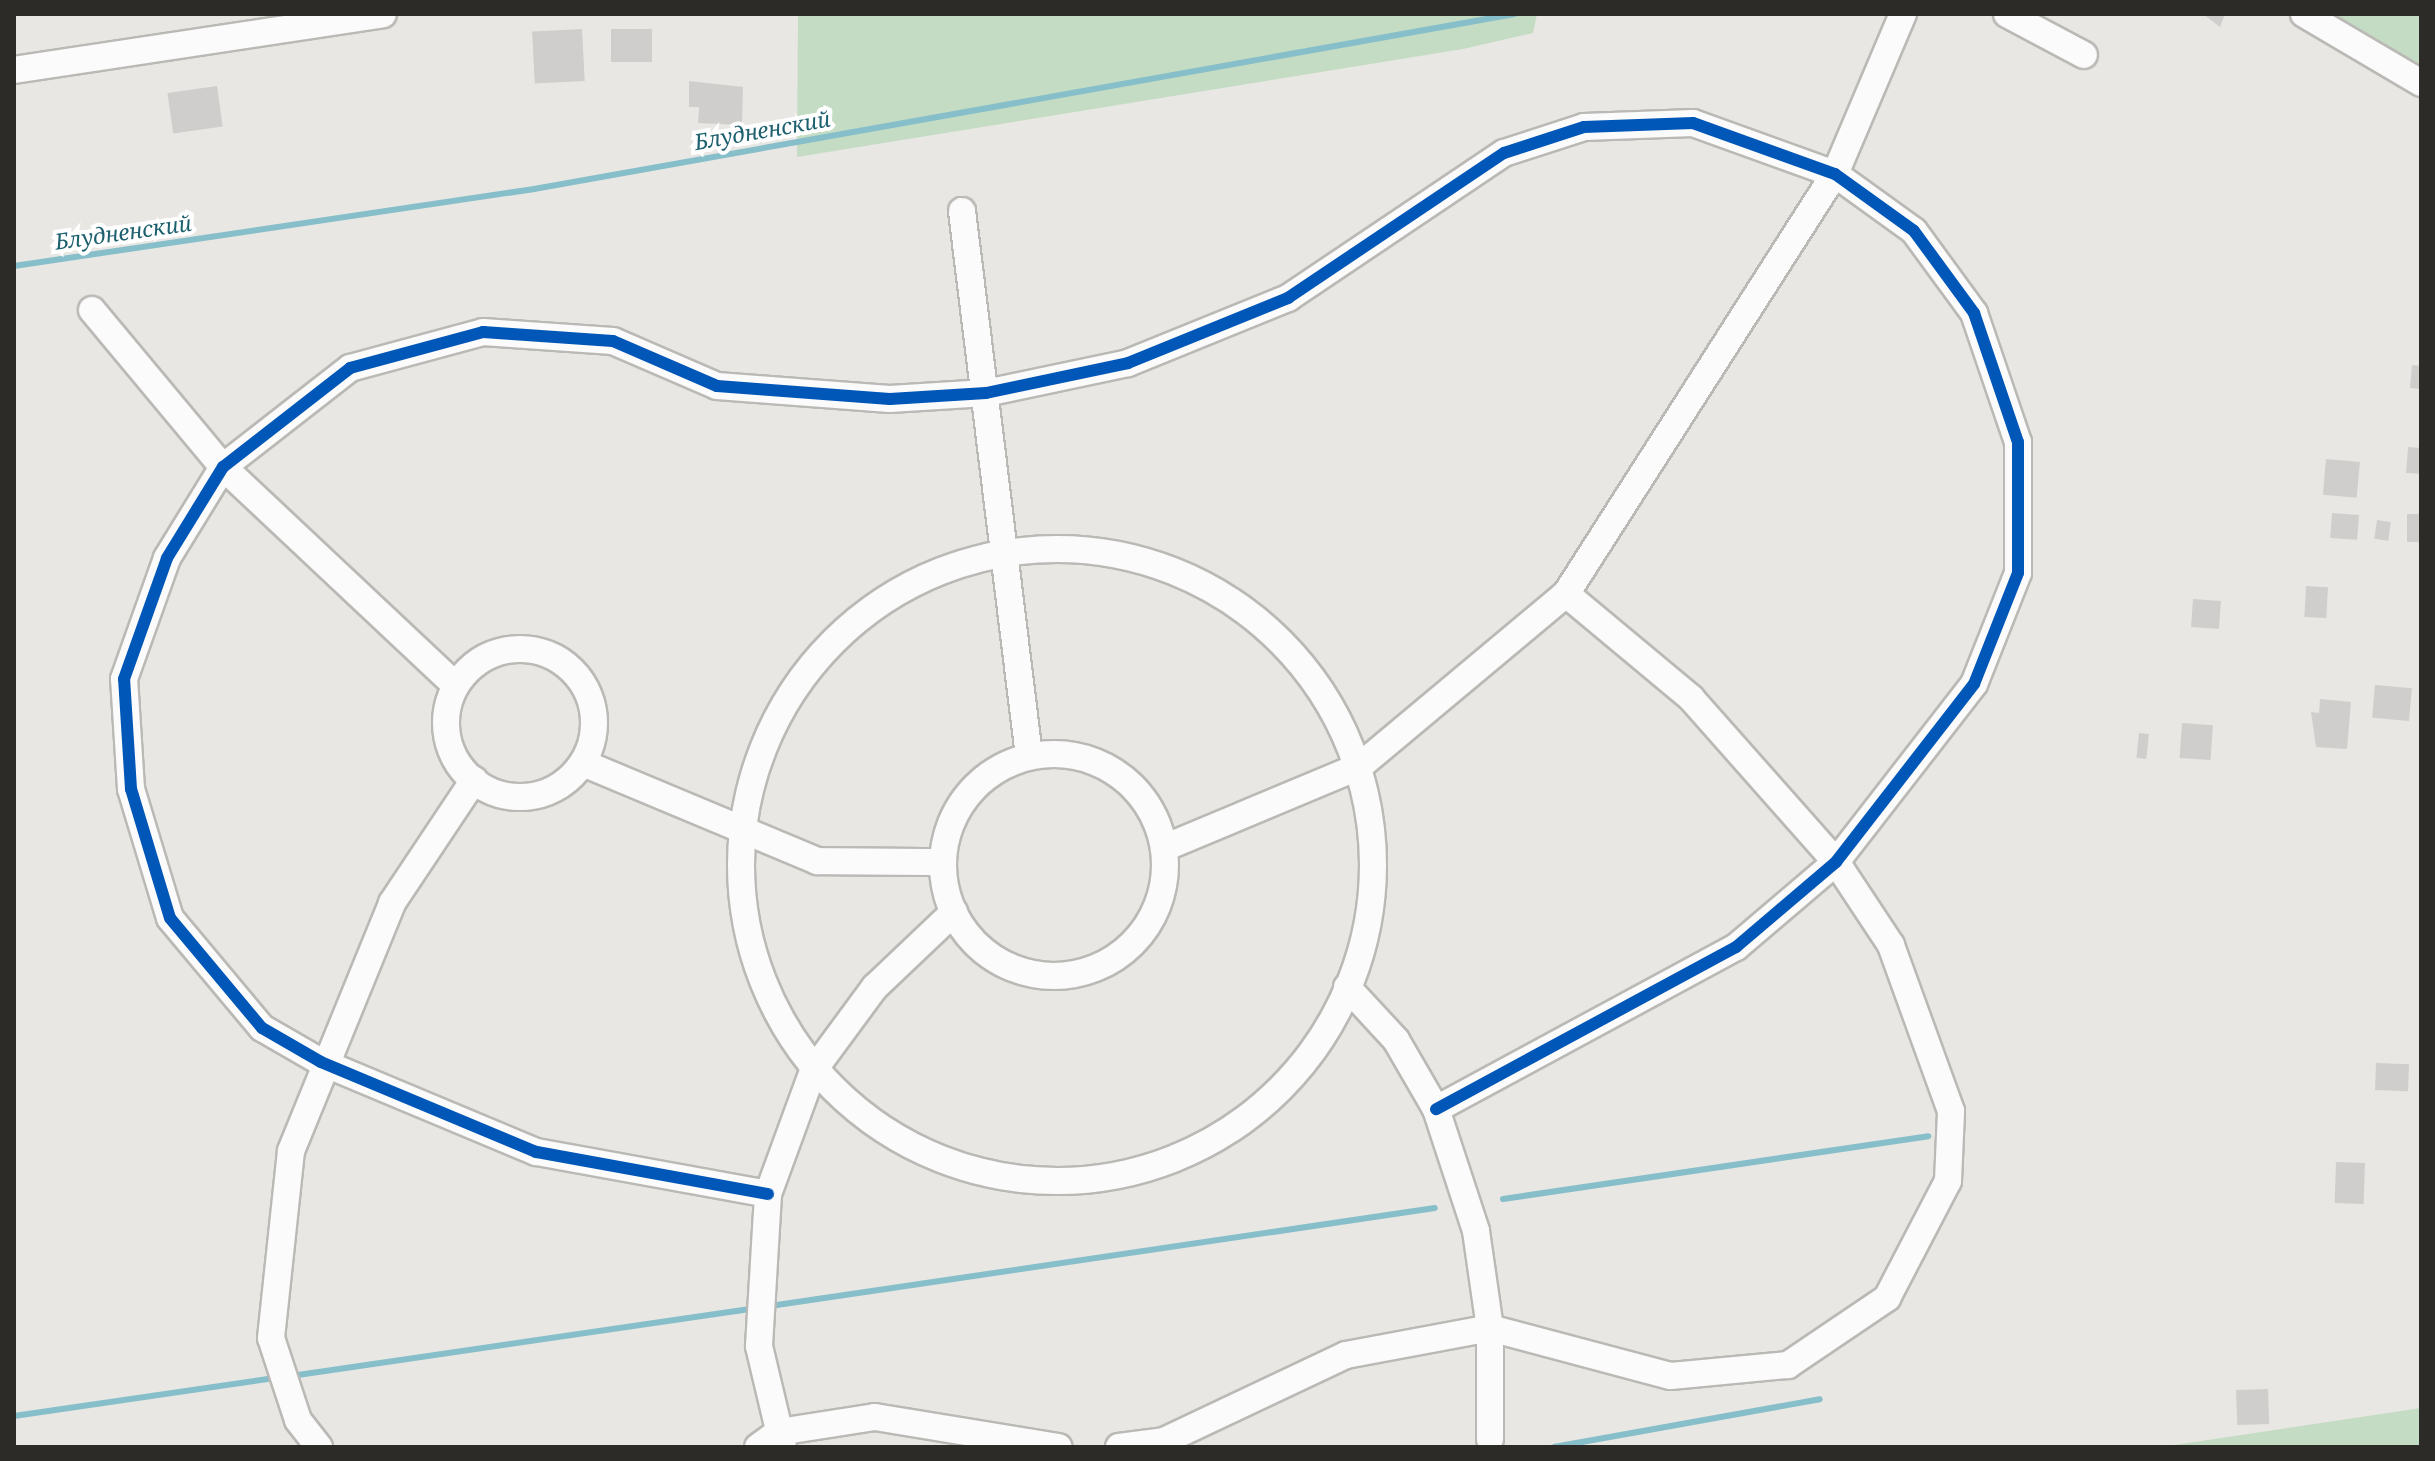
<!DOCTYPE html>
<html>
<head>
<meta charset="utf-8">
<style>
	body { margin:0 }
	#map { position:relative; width:2435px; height:1461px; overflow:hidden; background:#e9e7e3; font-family:"Noto Serif",serif }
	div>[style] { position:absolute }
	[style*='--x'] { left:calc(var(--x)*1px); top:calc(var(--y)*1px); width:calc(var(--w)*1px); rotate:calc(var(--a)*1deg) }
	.green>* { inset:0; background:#c3dcc3 }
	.stream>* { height:6px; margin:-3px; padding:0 3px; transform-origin:3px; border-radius:3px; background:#86beca }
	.building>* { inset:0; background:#d0cecc; transform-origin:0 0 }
	.roads { filter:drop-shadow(2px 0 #bab9b5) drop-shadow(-2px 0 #bab9b5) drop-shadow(0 2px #bab9b5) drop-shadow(0 -2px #bab9b5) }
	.minor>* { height:26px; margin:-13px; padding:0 13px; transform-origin:13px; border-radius:13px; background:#fcfbfb }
	.minor>.ring { margin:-13px; padding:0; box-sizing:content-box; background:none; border:26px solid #fcfbfb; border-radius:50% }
	.cycleway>* { height:12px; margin:-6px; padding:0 6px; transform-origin:6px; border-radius:6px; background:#0057b8 }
	span { translate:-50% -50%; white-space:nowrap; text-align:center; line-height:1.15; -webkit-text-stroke:8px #fff; paint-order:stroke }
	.water-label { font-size:22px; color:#1d606e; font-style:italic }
	.frame { position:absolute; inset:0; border:16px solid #2c2b28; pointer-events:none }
</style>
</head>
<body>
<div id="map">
	<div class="green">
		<i style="clip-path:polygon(798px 14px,1537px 14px,1533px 33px,1463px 49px,797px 157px)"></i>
		<i style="clip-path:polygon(2325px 14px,2421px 14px,2421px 71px)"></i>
		<i style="clip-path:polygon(2421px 1408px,2421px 1447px,2161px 1447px)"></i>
	</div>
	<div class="stream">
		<i style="--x:14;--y:266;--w:526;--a:-8.42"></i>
		<i style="--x:534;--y:189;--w:996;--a:-10.12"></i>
		<i style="--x:1503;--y:1199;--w:430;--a:-8.4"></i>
		<i style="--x:770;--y:1306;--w:672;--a:-8.38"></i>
		<i style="--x:291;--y:1376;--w:469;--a:-8.3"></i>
		<i style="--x:14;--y:1416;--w:265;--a:-8.3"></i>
		<i style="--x:1554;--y:1447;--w:270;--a:-10.2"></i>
	</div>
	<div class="building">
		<i style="clip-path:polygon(2203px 14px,2225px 14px,2220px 27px)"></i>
		<i style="left:582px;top:29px;width:52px;height:50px;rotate:87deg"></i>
		<i style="left:611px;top:29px;width:41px;height:33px"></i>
		<i style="clip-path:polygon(689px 81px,743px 87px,742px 125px,698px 123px,699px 107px,689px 107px)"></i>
		<i style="left:217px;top:86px;width:41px;height:50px;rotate:82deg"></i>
		<i style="clip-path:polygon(2412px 365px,2421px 366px,2421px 389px,2410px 388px)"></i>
		<i style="left:2408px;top:447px;width:13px;height:26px;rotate:4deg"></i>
		<i style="left:2326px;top:459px;width:34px;height:36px;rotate:5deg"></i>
		<i style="left:2332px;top:513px;width:27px;height:25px;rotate:4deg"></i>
		<i style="left:2407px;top:514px;width:14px;height:28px"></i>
		<i style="left:2377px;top:520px;width:14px;height:19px;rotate:8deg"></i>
		<i style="left:2306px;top:586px;width:22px;height:31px;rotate:3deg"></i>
		<i style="left:2193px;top:599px;width:28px;height:28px;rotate:4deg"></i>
		<i style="left:2375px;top:685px;width:37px;height:33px;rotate:5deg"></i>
		<i style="clip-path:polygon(2320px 699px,2351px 702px,2347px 749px,2316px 747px,2311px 712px,2319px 713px)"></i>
		<i style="left:2182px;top:723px;width:31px;height:35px;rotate:4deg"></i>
		<i style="left:2139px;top:733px;width:10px;height:25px;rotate:6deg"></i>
		<i style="left:2376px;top:1063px;width:33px;height:27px;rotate:2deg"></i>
		<i style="left:2336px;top:1162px;width:29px;height:41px;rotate:2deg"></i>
		<i style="left:2268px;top:1389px;width:35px;height:32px;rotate:88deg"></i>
	</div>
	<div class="roads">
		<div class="minor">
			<i style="--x:2007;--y:14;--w:87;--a:28"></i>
			<i style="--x:2304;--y:14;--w:136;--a:30.5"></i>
			<i style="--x:14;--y:70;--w:373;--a:-8.6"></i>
			<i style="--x:962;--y:211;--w:549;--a:82.99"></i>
			<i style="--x:92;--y:310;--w:204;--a:50.2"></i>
			<i style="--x:223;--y:467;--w:316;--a:43.2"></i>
			<i class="ring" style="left:741px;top:549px;width:606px;height:606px"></i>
			<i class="ring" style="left:446px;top:649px;width:122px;height:122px"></i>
			<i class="ring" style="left:943px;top:754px;width:196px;height:196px"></i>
			<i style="--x:583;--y:763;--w:254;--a:22.7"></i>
			<i style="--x:817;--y:861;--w:125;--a:0.5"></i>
			<i style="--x:1164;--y:848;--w:212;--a:-22.7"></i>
			<i style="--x:1360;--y:766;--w:268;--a:-39.9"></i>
			<i style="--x:1566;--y:594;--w:499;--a:-57.4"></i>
			<i style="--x:1835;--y:174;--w:174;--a:-67"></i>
			<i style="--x:1347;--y:987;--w:72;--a:47.2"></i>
			<i style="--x:1396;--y:1040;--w:80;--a:59.9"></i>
			<i style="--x:1436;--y:1109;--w:128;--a:71.8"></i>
			<i style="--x:1476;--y:1231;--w:98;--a:81.8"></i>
			<i style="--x:1490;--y:1328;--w:111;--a:90"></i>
			<i style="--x:768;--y:1194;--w:236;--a:-169.7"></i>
			<i style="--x:536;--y:1152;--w:233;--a:-157.3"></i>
			<i style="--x:321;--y:1062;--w:68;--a:-150"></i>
			<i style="--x:262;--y:1028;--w:143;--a:-129.9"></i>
			<i style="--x:170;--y:918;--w:135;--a:-106.8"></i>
			<i style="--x:131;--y:789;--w:110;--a:-93.6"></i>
			<i style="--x:124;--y:679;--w:128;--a:-70.4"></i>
			<i style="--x:167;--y:558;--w:107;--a:-58.4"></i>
			<i style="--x:223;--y:467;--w:161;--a:-37.9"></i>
			<i style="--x:350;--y:368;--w:138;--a:-15.1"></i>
			<i style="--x:483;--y:332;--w:130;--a:4"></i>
			<i style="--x:613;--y:341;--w:113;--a:23.4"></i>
			<i style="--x:717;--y:386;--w:173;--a:4.3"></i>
			<i style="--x:890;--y:399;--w:96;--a:-3.6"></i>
			<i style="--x:986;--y:393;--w:145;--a:-11.9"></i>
			<i style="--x:1128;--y:363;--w:173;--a:-22.1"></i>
			<i style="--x:1288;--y:298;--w:260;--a:-33.9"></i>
			<i style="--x:1504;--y:153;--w:84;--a:-18"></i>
			<i style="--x:1584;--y:127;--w:109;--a:-2.1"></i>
			<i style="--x:1693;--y:123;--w:151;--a:19.8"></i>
			<i style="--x:1835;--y:174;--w:97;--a:35.8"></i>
			<i style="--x:1914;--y:231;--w:102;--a:53.8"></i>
			<i style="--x:1974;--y:313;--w:136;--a:71.2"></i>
			<i style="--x:2018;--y:442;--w:131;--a:90"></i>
			<i style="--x:2018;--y:573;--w:119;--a:111.6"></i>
			<i style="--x:1974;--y:684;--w:225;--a:127.8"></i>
			<i style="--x:1836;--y:862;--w:131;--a:139.6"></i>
			<i style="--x:1736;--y:947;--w:341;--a:151.6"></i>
			<i style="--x:319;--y:1447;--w:34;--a:-128"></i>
			<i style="--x:298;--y:1420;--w:86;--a:-108.2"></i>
			<i style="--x:271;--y:1338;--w:188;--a:-83.9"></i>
			<i style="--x:291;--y:1151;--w:268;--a:-67.8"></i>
			<i style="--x:392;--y:903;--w:148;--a:-56.3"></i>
			<i style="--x:758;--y:1447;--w:26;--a:-36"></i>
			<i style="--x:779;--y:1432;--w:97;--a:-8.9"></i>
			<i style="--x:875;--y:1417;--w:186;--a:9.3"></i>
			<i style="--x:783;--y:1447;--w:104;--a:-103.4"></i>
			<i style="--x:759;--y:1346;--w:152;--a:-86.6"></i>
			<i style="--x:768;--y:1194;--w:131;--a:-69.9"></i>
			<i style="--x:813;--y:1071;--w:104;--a:-53.6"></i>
			<i style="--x:875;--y:987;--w:109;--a:-43.5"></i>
			<i style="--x:1119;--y:1447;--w:45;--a:-7.6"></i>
			<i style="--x:1164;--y:1441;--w:201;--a:-25.3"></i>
			<i style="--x:1346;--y:1355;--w:147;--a:-10.6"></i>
			<i style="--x:1490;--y:1328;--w:187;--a:14.9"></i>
			<i style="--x:1671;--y:1376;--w:118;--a:-5.4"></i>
			<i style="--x:1788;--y:1365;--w:120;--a:-34.1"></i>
			<i style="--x:1887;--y:1298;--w:132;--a:-62.5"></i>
			<i style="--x:1948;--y:1181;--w:70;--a:-87.5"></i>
			<i style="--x:1951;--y:1111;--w:177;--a:-109.9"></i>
			<i style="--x:1891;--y:945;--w:100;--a:-123.5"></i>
			<i style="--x:1836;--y:862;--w:219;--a:-131.5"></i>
			<i style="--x:1691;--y:698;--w:163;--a:-140.2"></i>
		</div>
	</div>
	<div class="cycleway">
		<i style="--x:768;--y:1194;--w:236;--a:-169.7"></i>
		<i style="--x:536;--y:1152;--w:233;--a:-157.3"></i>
		<i style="--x:321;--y:1062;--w:68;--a:-150"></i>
		<i style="--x:262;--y:1028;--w:143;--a:-129.9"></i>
		<i style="--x:170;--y:918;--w:135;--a:-106.8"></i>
		<i style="--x:131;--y:789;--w:110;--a:-93.6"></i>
		<i style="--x:124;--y:679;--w:128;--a:-70.4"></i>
		<i style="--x:167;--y:558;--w:107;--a:-58.4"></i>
		<i style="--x:223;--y:467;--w:161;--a:-37.9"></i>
		<i style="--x:350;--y:368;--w:138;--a:-15.1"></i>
		<i style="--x:483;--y:332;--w:130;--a:4"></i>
		<i style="--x:613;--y:341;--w:113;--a:23.4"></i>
		<i style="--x:717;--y:386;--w:173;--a:4.3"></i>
		<i style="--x:890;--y:399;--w:96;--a:-3.6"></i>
		<i style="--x:986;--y:393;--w:145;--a:-11.9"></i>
		<i style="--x:1128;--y:363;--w:173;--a:-22.1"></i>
		<i style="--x:1288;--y:298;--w:260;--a:-33.9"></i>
		<i style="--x:1504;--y:153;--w:84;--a:-18"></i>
		<i style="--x:1584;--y:127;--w:109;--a:-2.1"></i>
		<i style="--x:1693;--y:123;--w:151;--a:19.8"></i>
		<i style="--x:1835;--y:174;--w:97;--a:35.8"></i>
		<i style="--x:1914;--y:231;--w:102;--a:53.8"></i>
		<i style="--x:1974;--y:313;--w:136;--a:71.2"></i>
		<i style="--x:2018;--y:442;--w:131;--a:90"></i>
		<i style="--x:2018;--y:573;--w:119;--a:111.6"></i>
		<i style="--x:1974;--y:684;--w:225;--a:127.8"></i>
		<i style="--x:1836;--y:862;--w:131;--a:139.6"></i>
		<i style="--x:1736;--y:947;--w:341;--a:151.6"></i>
	</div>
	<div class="water-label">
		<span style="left:762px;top:130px;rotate:-10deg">Блудненский</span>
		<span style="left:123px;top:232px;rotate:-8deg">Блудненский</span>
	</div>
	<div class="frame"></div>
</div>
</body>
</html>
